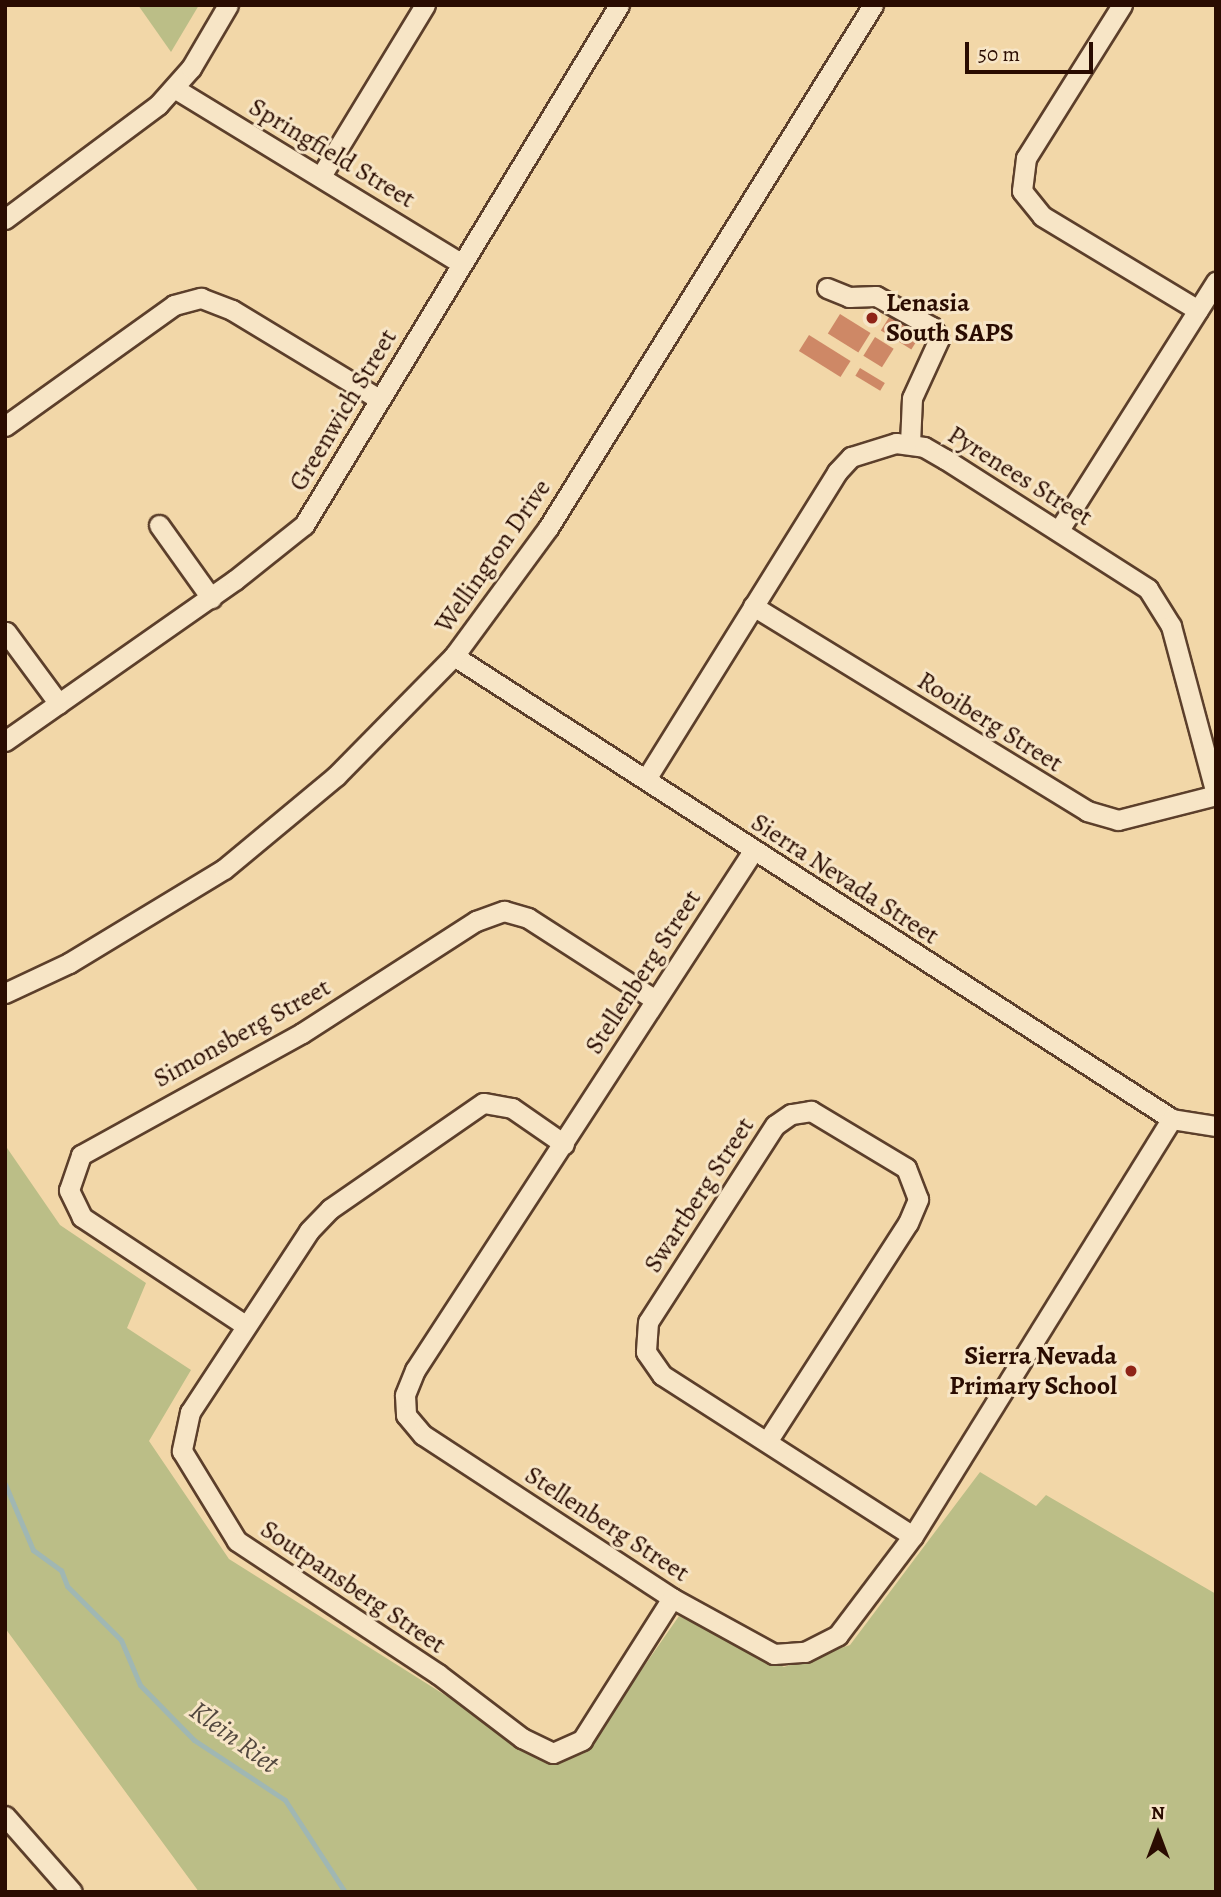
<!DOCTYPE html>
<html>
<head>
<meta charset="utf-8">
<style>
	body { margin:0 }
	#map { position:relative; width:1221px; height:1897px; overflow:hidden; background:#f2d7a8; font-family:Alegreya,serif }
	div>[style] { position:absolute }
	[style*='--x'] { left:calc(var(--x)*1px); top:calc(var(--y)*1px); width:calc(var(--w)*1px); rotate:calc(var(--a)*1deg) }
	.green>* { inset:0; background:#bbbe87 }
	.stream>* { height:5px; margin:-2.5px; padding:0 2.5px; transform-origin:2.5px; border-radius:2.5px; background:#a0b7b3 }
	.building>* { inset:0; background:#ce8866; transform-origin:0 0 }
	.roads { filter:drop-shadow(2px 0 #5c3f2b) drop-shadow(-2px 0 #5c3f2b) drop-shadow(0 2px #5c3f2b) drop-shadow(0 -2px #5c3f2b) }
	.minor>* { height:19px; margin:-9.5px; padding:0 9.5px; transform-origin:9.5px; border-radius:9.5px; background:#f7e5c6 }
	.dots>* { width:19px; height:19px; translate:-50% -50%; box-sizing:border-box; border:4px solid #f7e5c6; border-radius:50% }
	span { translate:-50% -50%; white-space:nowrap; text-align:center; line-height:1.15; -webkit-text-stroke:6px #f7e5c6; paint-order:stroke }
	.street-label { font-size:26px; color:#2a0c01 }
	.poi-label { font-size:26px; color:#2a0c01; font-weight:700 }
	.left { translate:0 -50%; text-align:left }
	.right { translate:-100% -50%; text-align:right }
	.water-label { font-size:28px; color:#53483f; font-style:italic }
	.frame { position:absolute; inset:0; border:7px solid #2a0c01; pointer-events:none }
	.north { position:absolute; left:1123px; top:1799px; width:70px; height:70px; -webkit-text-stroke:5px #f7e5c6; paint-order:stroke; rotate:0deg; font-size:19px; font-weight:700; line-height:28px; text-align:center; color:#2a0c01 }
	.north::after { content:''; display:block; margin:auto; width:24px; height:32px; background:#2a0c01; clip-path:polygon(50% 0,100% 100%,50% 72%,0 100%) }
	.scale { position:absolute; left:965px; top:42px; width:128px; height:32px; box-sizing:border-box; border:4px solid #2a0c01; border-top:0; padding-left:9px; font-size:21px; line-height:24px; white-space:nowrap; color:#2a0c01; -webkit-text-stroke:5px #f7e5c6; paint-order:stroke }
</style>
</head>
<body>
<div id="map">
	<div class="green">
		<i style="clip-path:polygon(138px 5px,199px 5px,171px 52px)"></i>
		<i style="clip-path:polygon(5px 1145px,60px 1225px,146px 1283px,127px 1328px,191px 1370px,149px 1441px,229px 1559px,548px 1760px,583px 1754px,679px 1616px,784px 1667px,850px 1645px,980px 1472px,1036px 1506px,1046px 1495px,1216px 1594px,1216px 1892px,199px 1892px,5px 1628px)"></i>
	</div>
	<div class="stream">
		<i style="--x:5;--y:1484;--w:72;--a:67"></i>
		<i style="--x:33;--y:1550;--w:34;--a:36"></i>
		<i style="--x:61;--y:1570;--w:17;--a:69"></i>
		<i style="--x:67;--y:1586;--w:76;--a:45"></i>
		<i style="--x:121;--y:1640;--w:49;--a:67.1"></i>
		<i style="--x:140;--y:1685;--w:77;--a:45.5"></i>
		<i style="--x:194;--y:1740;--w:109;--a:33.4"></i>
		<i style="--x:285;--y:1800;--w:110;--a:56.9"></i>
	</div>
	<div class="building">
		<i style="left:893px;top:311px;width:36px;height:23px;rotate:32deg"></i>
		<i style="left:840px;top:314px;width:36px;height:23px;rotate:32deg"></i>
		<i style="left:809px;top:335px;width:49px;height:19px;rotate:32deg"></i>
		<i style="left:875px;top:337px;width:22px;height:22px;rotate:32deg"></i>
		<i style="left:860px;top:368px;width:29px;height:9px;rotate:31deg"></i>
	</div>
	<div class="roads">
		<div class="minor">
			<i style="--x:1122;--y:5;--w:181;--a:122.1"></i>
			<i style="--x:1026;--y:158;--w:33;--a:97"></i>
			<i style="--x:1022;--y:191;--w:32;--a:51"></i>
			<i style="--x:1042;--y:216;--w:182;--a:31.1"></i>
			<i style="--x:174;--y:88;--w:336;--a:31.4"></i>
			<i style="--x:321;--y:176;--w:200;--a:-58.7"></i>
			<i style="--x:5;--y:219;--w:191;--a:-36.7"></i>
			<i style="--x:158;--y:105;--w:50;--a:-48.3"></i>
			<i style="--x:191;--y:68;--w:73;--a:-59.6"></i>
			<i style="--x:827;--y:288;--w:24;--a:22"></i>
			<i style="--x:849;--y:297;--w:27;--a:-2"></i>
			<i style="--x:876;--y:296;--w:64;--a:29"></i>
			<i style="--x:932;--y:327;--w:14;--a:60"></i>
			<i style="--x:939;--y:339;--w:65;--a:114.6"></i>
			<i style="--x:912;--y:398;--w:46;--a:92.5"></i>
			<i style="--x:5;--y:426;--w:208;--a:-35.6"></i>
			<i style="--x:174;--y:305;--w:28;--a:-15"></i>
			<i style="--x:201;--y:298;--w:33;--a:21"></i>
			<i style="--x:232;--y:310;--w:172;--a:31.2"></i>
			<i style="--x:159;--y:525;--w:90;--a:54.5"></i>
			<i style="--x:1059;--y:530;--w:294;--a:-57.7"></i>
			<i style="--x:753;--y:606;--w:392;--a:31.5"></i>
			<i style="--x:1087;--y:811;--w:32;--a:16"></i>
			<i style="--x:1118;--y:820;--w:101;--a:-14.3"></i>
			<i style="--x:6;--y:632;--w:89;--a:53.6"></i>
			<i style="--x:454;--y:656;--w:854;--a:32.82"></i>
			<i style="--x:1172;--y:1119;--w:45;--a:9"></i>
			<i style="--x:5;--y:741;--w:281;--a:-35"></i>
			<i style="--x:235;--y:580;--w:88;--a:-38.6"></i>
			<i style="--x:304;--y:525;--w:608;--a:-58.79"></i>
			<i style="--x:646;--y:779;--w:362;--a:-58.1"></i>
			<i style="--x:837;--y:472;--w:21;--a:-47"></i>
			<i style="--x:851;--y:457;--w:47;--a:-17.3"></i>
			<i style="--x:896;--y:443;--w:28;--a:8"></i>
			<i style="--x:924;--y:447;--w:24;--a:30"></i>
			<i style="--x:945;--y:459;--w:241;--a:32.6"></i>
			<i style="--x:1148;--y:589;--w:44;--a:58.1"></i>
			<i style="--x:1171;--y:626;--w:174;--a:75"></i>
			<i style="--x:753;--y:851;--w:619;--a:123.07"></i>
			<i style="--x:415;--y:1370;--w:27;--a:112"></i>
			<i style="--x:405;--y:1395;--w:20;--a:87"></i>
			<i style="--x:406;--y:1415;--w:26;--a:50"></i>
			<i style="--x:423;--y:1435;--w:298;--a:33.2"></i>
			<i style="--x:672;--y:1598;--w:116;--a:28.8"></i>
			<i style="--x:774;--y:1654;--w:31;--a:-4"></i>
			<i style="--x:805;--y:1652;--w:37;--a:-27"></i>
			<i style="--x:838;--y:1635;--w:124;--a:-52.9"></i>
			<i style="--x:913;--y:1536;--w:491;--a:-58.2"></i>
			<i style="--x:5;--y:993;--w:71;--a:-25.1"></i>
			<i style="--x:69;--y:963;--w:181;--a:-31.2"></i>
			<i style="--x:224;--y:869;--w:146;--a:-39.7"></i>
			<i style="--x:336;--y:776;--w:168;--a:-45.5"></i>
			<i style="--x:454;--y:656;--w:159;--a:-53.7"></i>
			<i style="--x:548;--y:528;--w:616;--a:-58.14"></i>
			<i style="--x:564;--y:1144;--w:63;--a:-145.3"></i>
			<i style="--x:512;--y:1108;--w:29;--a:-170"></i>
			<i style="--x:483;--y:1103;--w:186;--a:145.3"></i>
			<i style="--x:330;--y:1209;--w:30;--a:134"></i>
			<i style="--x:309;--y:1231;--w:217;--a:123.3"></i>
			<i style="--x:190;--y:1412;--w:40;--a:102"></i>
			<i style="--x:182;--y:1451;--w:105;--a:58.6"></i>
			<i style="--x:237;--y:1541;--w:241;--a:33.5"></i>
			<i style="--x:438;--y:1674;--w:106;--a:37.3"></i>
			<i style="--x:522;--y:1738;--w:34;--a:26"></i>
			<i style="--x:553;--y:1753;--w:32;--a:-24"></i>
			<i style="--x:582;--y:1740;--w:168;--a:-57.6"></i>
			<i style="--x:245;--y:1325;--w:196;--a:-146.5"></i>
			<i style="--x:82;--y:1217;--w:30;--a:-116"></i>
			<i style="--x:69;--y:1190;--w:37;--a:-71"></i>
			<i style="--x:81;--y:1155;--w:252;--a:-28.9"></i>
			<i style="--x:302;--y:1033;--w:207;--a:-32.8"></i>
			<i style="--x:476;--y:921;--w:30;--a:-20"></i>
			<i style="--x:504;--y:911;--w:25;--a:16"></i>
			<i style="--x:528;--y:918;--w:151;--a:32.8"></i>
			<i style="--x:768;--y:1440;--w:258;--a:-57.2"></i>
			<i style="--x:908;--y:1223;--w:26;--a:-67"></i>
			<i style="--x:918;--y:1199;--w:33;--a:-111"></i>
			<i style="--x:906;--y:1168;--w:111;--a:-149"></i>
			<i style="--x:811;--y:1111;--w:20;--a:171"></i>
			<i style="--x:791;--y:1114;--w:19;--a:145"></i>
			<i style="--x:775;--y:1125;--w:234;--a:122.8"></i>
			<i style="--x:648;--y:1322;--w:30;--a:94"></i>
			<i style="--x:646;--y:1352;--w:28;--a:55"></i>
			<i style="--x:662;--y:1375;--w:298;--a:32.7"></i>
			<i style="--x:5;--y:1816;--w:101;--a:48.6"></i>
		</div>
	</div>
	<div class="dots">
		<i style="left:872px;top:318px;background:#8f2418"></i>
		<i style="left:1131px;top:1371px;background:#8f2418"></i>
	</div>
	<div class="street-label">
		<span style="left:332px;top:153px;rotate:31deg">Springfield Street</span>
		<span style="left:343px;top:410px;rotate:-59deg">Greenwich Street</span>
		<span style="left:1020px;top:476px;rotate:32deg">Pyrenees Street</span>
		<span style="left:493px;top:556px;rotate:-55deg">Wellington Drive</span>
		<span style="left:990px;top:722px;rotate:32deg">Rooiberg Street</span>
		<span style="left:845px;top:879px;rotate:33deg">Sierra Nevada Street</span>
		<span style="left:643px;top:972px;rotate:-57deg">Stellenberg Street</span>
		<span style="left:242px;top:1033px;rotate:-29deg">Simonsberg Street</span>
		<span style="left:699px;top:1195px;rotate:-57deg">Swartberg Street</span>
		<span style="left:607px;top:1524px;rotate:33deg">Stellenberg Street</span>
		<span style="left:353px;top:1587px;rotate:34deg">Soutpansberg Street</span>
	</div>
	<div class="poi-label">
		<span class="left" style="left:886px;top:318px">Lenasia<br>South SAPS</span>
		<span class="right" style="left:1117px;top:1371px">Sierra Nevada<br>Primary School</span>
	</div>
	<div class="water-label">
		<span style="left:234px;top:1737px;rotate:36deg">Klein Riet</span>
	</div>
	<div class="frame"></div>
	<div class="north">N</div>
	<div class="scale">50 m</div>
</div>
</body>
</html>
